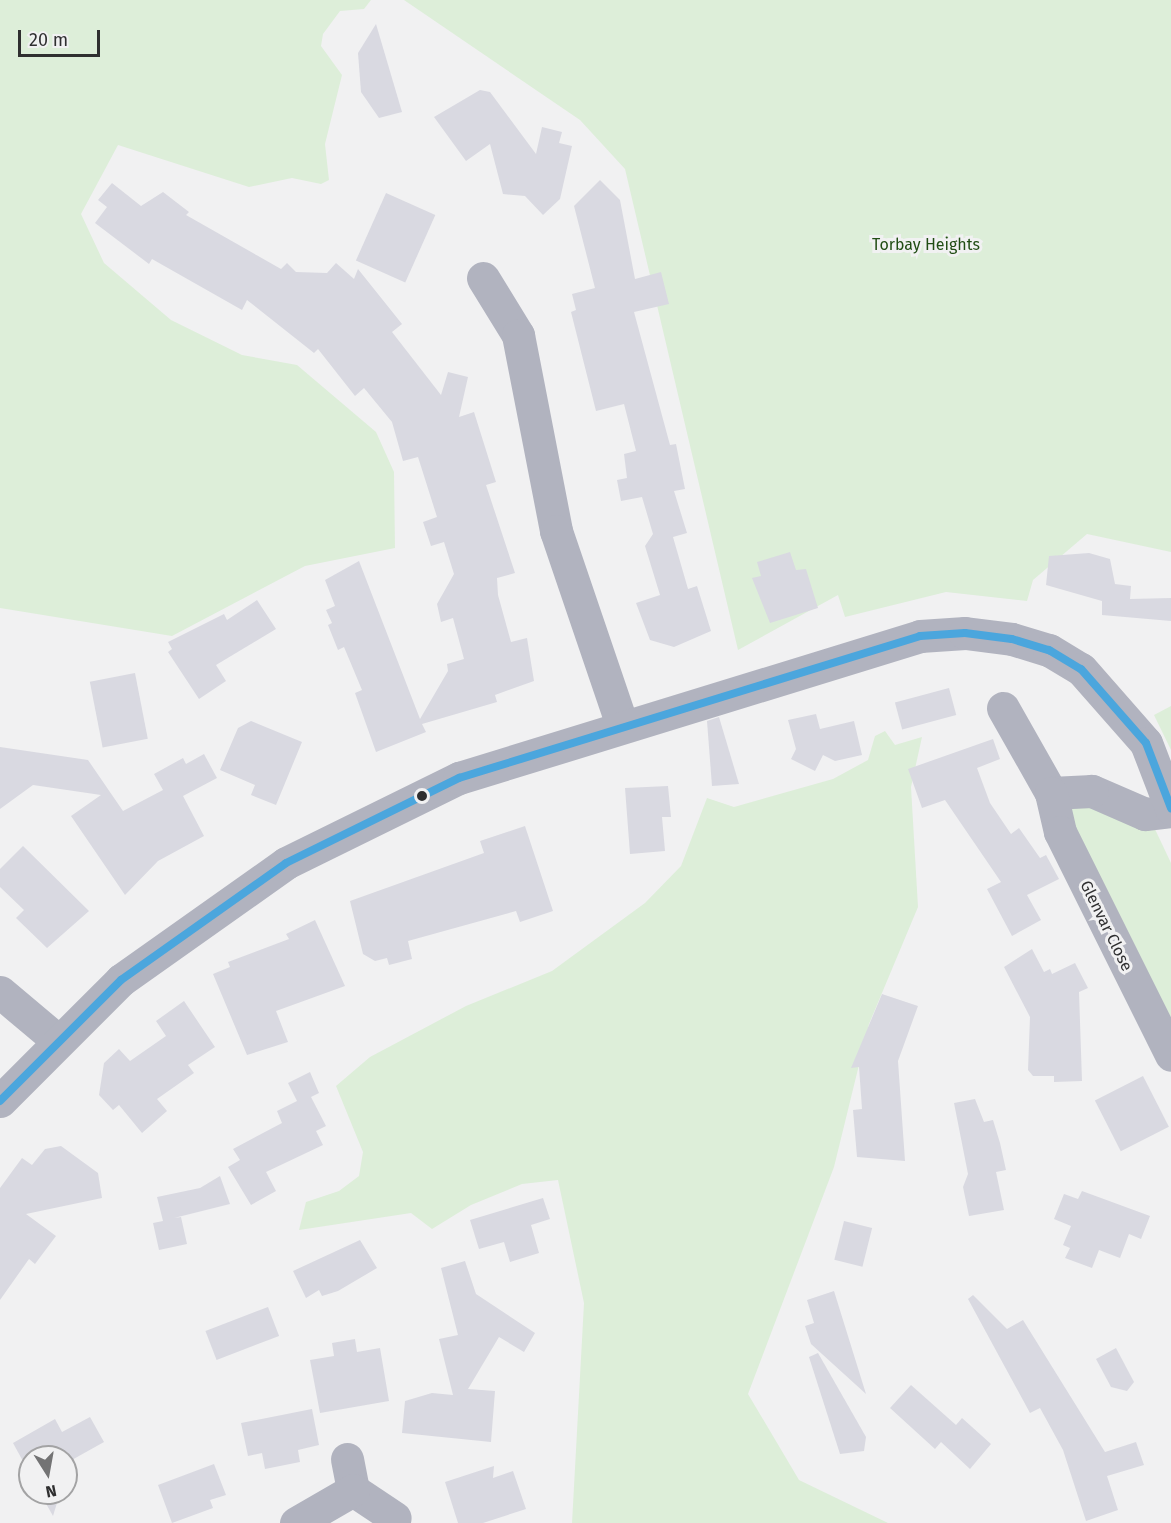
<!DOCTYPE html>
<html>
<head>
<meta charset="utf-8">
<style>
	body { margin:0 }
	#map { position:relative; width:1171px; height:1523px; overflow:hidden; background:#f1f1f2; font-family:"Fira Sans",sans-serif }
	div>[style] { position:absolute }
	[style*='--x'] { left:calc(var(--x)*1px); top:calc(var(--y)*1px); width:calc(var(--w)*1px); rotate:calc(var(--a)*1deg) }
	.green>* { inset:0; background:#ddeed9 }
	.building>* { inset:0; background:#d9d9e1; transform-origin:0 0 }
	.minor>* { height:33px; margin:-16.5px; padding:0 16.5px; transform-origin:16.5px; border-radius:16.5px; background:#b1b3bf }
	.bus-1>* { height:8px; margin:-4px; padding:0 4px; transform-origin:4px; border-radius:4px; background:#4ba6dd }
	.dots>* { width:16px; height:16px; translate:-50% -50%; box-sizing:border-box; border:3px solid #f1f1f2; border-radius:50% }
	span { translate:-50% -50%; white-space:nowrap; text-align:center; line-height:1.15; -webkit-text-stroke:6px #f1f1f2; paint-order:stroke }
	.park-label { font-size:16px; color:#214d14 }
	.street-label { font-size:16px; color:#2f2f30 }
	.north { position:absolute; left:18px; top:1445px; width:60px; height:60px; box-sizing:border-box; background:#f1f1f2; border:2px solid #a3a3a4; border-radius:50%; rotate:169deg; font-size:16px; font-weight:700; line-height:24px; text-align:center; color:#2f2f30 }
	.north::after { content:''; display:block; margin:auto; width:21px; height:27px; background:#737374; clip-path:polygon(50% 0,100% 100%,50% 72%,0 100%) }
	.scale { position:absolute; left:18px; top:30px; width:82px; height:27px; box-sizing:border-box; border:3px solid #2f2f30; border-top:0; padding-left:8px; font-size:18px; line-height:21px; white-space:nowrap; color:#2f2f30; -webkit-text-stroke:4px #f1f1f2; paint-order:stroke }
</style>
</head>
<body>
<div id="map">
	<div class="green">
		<i style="clip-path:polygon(0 0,371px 0,364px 9px,340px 11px,323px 34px,321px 46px,342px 75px,325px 144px,329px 180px,321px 184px,292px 178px,249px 187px,118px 145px,81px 214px,104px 263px,171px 320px,242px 355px,297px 365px,376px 432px,394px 472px,395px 548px,305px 566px,172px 636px,0 608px)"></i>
		<i style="clip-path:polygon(404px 0,1171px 0,1171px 552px,1087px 534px,1033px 580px,1027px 601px,946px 592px,845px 617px,838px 595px,738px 650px,625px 169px,580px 120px)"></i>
		<i style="clip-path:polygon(1171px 706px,1171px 750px,1154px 715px)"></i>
		<i style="clip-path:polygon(885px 731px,895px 745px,922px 737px,911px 787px,918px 907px,869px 1024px,834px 1167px,748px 1394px,799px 1480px,888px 1523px,572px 1523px,584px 1303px,558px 1180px,522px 1184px,471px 1205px,432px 1229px,411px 1213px,299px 1230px,306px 1202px,339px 1191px,359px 1176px,363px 1152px,336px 1086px,370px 1057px,466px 1006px,552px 971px,645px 903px,681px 866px,707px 798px,734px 807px,833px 779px,868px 760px,875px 736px)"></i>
		<i style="clip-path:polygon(1082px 798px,1153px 825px,1171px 863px,1171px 1038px,1060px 802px)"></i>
	</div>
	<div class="building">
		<i style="clip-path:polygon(376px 24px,402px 112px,379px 118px,361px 92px,358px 53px)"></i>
		<i style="clip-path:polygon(480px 90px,490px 92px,536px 154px,542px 127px,562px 132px,559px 143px,572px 146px,560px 199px,543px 215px,525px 196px,503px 194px,490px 144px,466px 161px,434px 117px)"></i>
		<i style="clip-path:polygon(600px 180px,620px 200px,635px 279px,661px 272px,669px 304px,634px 312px,670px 445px,676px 444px,685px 489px,674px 491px,687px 533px,673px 537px,688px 589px,697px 586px,711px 631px,674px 647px,650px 640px,636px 603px,660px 595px,645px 546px,653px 534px,642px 497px,621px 501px,617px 480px,627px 478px,624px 454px,636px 451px,624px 404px,596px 411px,571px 312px,576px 310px,572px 294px,595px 288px,574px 206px)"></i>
		<i style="clip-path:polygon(112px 183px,141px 206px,163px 192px,189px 212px,186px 215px,281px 269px,287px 263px,296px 272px,327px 273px,336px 263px,354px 279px,358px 269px,402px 324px,392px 332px,441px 395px,448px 372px,468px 377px,459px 417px,474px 412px,496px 482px,486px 485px,515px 573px,497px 578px,498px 595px,511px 642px,527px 638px,534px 681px,495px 695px,497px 702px,422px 724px,426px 732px,376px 752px,355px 693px,362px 690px,344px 647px,338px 650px,328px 625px,332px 623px,326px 610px,335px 606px,325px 580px,359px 561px,420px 719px,448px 671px,447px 664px,464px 659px,453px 618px,441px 622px,437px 604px,454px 574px,444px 542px,431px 546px,423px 522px,437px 517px,418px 457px,403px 461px,392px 422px,364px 388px,355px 396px,318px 349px,314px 353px,247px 300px,242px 310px,152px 259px,149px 264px,95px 223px,107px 207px,98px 200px)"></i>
		<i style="left:386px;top:193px;width:54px;height:74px;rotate:24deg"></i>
		<i style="clip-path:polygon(790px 552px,796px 570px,806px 569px,818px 608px,770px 623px,752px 578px,761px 576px,757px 562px)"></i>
		<i style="clip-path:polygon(1089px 553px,1110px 559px,1115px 584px,1131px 586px,1130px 599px,1171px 598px,1171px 621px,1102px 615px,1102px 601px,1046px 585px,1049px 556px)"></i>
		<i style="clip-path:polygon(257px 600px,276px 629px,216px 665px,226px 681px,199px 699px,168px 652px,172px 649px,168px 642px,224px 614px,227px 620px)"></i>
		<i style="left:135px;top:673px;width:67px;height:46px;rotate:79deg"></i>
		<i style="left:949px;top:688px;width:28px;height:56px;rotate:75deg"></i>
		<i style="clip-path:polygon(816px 714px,820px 729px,854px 721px,862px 755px,835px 761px,823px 755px,815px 771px,791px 759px,796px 749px,788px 720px)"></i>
		<i style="clip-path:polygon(719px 717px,739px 784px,712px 786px,707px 721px)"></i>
		<i style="clip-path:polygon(251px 721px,302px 742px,276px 805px,251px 795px,255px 785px,220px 770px,238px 728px)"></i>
		<i style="clip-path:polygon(993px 739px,1000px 759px,977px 768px,990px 803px,1011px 834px,1019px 828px,1040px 858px,1046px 855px,1059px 879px,1027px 895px,1041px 920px,1012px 936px,987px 889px,1001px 882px,945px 800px,922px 808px,908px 769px)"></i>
		<i style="clip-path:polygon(0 747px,88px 760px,123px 811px,163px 790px,154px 774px,183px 758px,186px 764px,204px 754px,217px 778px,183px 796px,204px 836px,158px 861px,125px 895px,71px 816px,101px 795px,33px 785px,0 809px)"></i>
		<i style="clip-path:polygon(668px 786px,671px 817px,662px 817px,665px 851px,630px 854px,625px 788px)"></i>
		<i style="clip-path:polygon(525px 826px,553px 911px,520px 922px,516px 911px,408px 941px,412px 959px,389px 965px,387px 958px,375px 961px,363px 954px,350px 901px,484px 853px,480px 841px)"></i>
		<i style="clip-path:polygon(23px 846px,89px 911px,47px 948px,16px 918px,24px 910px,0 887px,0 869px)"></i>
		<i style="clip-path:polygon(315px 920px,345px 986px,276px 1011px,288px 1042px,247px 1055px,213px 974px,230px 967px,228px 962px,289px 939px,286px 934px)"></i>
		<i style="clip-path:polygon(1032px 949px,1044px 972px,1050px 969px,1052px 974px,1075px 963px,1088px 988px,1079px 992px,1082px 1081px,1054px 1082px,1054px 1076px,1033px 1076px,1028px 1070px,1030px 1017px,1004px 967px)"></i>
		<i style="clip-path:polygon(882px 994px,918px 1006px,898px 1061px,905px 1161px,857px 1157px,853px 1110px,862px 1109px,859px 1067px,851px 1068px)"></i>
		<i style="clip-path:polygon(184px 1001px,215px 1047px,188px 1065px,194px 1073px,157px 1099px,167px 1111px,142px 1133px,119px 1105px,113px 1110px,99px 1095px,104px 1063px,119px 1049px,130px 1061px,166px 1036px,156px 1021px)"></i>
		<i style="clip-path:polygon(310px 1072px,319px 1093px,311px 1097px,326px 1126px,316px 1131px,323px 1145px,266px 1172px,276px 1191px,251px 1205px,228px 1167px,240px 1160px,233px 1149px,282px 1123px,277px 1111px,297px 1101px,288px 1083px)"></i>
		<i style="left:1143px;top:1076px;width:57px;height:54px;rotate:63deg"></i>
		<i style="clip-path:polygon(975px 1099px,984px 1122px,993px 1120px,1000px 1143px,1006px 1170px,996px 1172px,1004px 1210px,969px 1216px,963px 1187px,968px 1174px,954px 1103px)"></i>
		<i style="clip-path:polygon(61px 1146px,98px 1173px,102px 1198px,26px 1214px,56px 1236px,35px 1264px,29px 1259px,0 1300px,0 1188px,22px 1158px,32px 1165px,45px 1149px)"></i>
		<i style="clip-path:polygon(220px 1176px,230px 1204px,174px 1218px,181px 1217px,187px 1244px,159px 1250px,153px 1223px,163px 1221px,157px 1197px,200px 1188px)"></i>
		<i style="clip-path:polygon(1082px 1191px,1150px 1216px,1141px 1239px,1129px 1234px,1120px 1258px,1099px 1250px,1092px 1268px,1065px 1258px,1070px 1248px,1063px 1245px,1071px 1226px,1054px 1219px,1064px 1194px,1078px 1199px)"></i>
		<i style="clip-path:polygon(543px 1198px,550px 1219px,531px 1225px,539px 1253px,510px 1262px,504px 1242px,479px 1249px,470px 1220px)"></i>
		<i style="left:844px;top:1221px;width:29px;height:40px;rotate:14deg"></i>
		<i style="clip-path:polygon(360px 1240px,377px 1268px,338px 1291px,322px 1296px,319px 1290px,306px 1298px,293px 1271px)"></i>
		<i style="clip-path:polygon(465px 1261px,476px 1294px,535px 1333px,524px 1352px,499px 1337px,468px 1389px,495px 1391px,491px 1442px,402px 1433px,405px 1401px,432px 1393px,453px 1395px,439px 1339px,458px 1335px,441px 1268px)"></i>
		<i style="clip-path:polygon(834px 1291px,866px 1394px,811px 1344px,805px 1326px,814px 1323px,807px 1300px)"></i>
		<i style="clip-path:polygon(973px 1295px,1007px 1329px,1023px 1320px,1105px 1452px,1136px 1442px,1144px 1465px,1107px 1476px,1118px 1510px,1086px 1521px,1063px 1450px,1040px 1408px,1030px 1413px,968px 1299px)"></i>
		<i style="left:268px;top:1307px;width:31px;height:67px;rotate:69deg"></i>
		<i style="clip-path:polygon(355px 1339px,357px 1352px,380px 1348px,389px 1401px,320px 1413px,310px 1360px,334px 1356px,332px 1343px)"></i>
		<i style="clip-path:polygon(1116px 1348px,1134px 1382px,1127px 1391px,1111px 1387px,1096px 1359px)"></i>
		<i style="clip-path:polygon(818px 1353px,866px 1437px,864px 1451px,840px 1454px,809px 1357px)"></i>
		<i style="clip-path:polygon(911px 1385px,956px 1425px,962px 1418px,991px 1444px,970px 1469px,941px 1442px,935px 1449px,890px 1408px)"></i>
		<i style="clip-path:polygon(312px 1409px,319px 1445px,298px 1450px,300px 1462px,265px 1469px,262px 1453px,248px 1456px,241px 1423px)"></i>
		<i style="clip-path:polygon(90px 1417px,104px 1442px,70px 1461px,66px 1473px,66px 1457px,30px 1457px,30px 1474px,13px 1443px,55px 1419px,62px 1432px)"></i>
		<i style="clip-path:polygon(214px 1464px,226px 1495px,210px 1500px,213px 1508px,172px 1523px,158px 1485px)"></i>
		<i style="clip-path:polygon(494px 1466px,493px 1478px,513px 1471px,526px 1509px,483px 1523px,458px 1523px,445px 1482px)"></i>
		<i style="clip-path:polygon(40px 1493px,60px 1493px,53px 1516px)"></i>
	</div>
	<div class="minor">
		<i style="--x:483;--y:278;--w:67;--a:58.4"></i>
		<i style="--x:518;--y:335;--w:200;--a:79"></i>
		<i style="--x:556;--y:531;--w:205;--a:71.2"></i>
		<i style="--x:1003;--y:708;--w:98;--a:60.5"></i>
		<i style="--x:1171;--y:811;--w:26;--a:173"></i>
		<i style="--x:1145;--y:814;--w:58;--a:-156.5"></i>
		<i style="--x:1092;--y:791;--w:41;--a:177.2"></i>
		<i style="--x:1051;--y:793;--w:40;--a:77"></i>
		<i style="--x:1060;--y:832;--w:249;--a:63.5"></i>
		<i style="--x:0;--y:992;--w:73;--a:40"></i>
		<i style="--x:0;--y:1101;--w:171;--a:-45"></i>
		<i style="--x:121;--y:980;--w:202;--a:-35.3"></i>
		<i style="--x:286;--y:863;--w:193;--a:-26.2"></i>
		<i style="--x:459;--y:778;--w:482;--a:-17.1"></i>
		<i style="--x:920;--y:636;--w:45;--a:-3.8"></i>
		<i style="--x:965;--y:633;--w:47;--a:7.3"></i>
		<i style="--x:1012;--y:639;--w:39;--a:17"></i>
		<i style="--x:1049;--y:650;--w:37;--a:31"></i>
		<i style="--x:1081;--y:669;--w:98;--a:48.7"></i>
		<i style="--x:1146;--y:743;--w:70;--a:69"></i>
		<i style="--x:347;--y:1459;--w:32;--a:79"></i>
		<i style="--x:353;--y:1490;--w:50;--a:33.7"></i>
		<i style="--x:296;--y:1523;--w:66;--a:-30.1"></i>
	</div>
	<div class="bus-1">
		<i style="--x:0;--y:1101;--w:171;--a:-45"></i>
		<i style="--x:121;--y:980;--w:202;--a:-35.3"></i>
		<i style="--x:286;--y:863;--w:193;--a:-26.2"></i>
		<i style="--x:459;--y:778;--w:482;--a:-17.1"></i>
		<i style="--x:920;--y:636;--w:45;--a:-3.8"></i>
		<i style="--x:965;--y:633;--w:47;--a:7.3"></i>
		<i style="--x:1012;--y:639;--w:39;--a:17"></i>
		<i style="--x:1049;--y:650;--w:37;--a:31"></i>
		<i style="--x:1081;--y:669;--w:98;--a:48.7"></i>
		<i style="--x:1146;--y:743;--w:70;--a:69"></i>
	</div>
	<div class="dots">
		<i style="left:422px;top:796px;background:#2f2f30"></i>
	</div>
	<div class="park-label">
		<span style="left:926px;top:245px">Torbay Heights</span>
	</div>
	<div class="street-label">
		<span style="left:1106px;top:926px;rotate:64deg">Glenvar Close</span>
	</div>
	<div class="north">N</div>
	<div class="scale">20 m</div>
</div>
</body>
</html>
